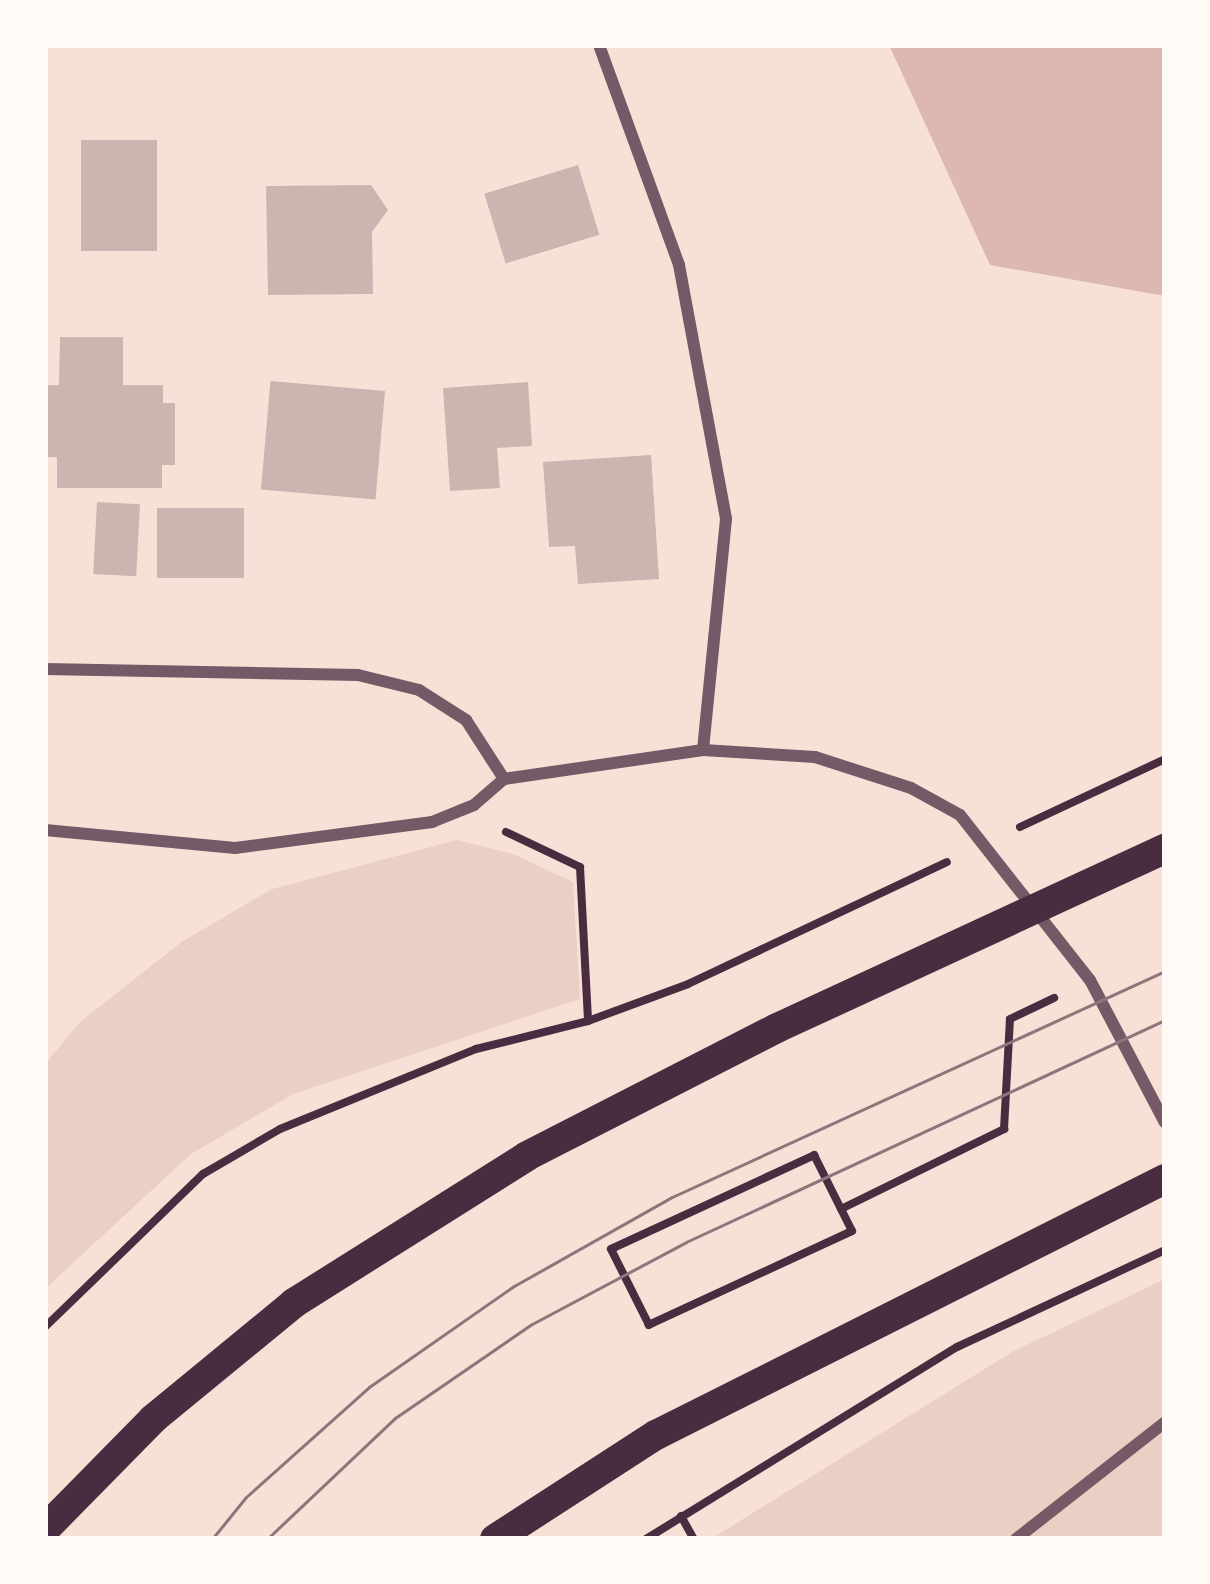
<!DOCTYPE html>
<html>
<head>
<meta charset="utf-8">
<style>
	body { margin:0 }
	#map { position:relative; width:1210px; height:1584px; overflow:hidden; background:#f7e1d7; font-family:Overpass,sans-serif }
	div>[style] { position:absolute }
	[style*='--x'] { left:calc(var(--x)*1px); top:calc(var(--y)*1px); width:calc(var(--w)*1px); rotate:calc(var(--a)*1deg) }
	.green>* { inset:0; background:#ebcfc5 }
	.water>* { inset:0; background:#dcb8b0 }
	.building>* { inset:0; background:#ccb4b1; transform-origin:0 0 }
	.path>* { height:8px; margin:-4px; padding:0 4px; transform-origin:4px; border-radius:4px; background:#4a2c40 }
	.minor>* { height:12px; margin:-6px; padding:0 6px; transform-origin:6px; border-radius:6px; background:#755966 }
	.primary>* { height:30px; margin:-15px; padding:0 15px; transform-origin:15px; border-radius:15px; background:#4a2c40 }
	.tram>* { height:3px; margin:-1.5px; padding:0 1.5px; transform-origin:1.5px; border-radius:1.5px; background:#8f747c }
	span { translate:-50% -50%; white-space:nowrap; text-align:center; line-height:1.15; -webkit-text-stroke:9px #fffaf5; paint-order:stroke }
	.frame { position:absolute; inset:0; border:48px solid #fffaf5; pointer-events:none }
</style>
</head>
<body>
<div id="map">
	<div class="green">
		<i style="clip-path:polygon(457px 840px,513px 854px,573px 882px,580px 999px,293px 1094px,191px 1154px,45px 1289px,45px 1064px,81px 1021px,183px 941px,272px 889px)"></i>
		<i style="clip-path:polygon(1165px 1279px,1165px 1539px,711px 1539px,1012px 1352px)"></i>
	</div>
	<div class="water">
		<i style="clip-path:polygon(889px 45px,1165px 45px,1165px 296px,990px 265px)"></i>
	</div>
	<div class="building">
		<i style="left:81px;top:140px;width:76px;height:111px"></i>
		<i style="left:578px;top:165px;width:73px;height:98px;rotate:73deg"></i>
		<i style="clip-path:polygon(371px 185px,388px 210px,372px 232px,373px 294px,268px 295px,266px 186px)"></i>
		<i style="clip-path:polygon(60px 337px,123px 337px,123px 385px,163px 385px,163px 403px,175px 403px,175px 465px,162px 465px,162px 488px,57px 488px,57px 457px,45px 457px,45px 385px,59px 385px)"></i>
		<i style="clip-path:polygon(528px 382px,532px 446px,497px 448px,500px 488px,450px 491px,443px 388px)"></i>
		<i style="left:385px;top:391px;width:109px;height:115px;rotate:95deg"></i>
		<i style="clip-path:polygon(651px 455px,659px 579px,578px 584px,575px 546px,549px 547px,543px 462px)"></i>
		<i style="left:97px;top:502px;width:43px;height:72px;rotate:3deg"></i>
		<i style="left:157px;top:508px;width:87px;height:70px"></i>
	</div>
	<div class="path">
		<i style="--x:1020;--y:827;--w:160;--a:-25.1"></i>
		<i style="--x:506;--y:832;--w:82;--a:25.3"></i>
		<i style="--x:580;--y:867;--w:154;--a:87"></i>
		<i style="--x:814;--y:1155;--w:85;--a:63.4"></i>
		<i style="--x:852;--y:1231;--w:224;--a:155.2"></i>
		<i style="--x:649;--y:1325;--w:85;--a:-116.6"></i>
		<i style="--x:611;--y:1249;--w:224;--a:-24.8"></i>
		<i style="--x:841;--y:1209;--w:182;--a:-26.1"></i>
		<i style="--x:1004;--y:1129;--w:110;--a:-86.9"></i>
		<i style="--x:1010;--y:1019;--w:49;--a:-25.5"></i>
		<i style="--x:45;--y:1327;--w:220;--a:-44.1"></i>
		<i style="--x:203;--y:1174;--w:89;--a:-30.3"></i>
		<i style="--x:280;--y:1129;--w:212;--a:-22.2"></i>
		<i style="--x:476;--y:1049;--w:115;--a:-14"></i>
		<i style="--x:588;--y:1021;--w:107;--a:-20.3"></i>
		<i style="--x:688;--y:984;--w:286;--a:-25.2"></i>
		<i style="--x:681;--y:1516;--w:26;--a:61"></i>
		<i style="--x:646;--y:1539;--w:365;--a:-31.7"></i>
		<i style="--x:957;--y:1347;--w:230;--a:-25"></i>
	</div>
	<div class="minor">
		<i style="--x:599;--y:45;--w:234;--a:70"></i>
		<i style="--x:679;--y:265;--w:258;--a:79.5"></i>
		<i style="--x:726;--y:519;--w:232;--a:95.7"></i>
		<i style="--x:45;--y:669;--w:313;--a:1.1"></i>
		<i style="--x:358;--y:675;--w:63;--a:13.8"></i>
		<i style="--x:419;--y:690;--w:56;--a:32.6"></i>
		<i style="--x:466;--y:720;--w:70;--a:57.2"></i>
		<i style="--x:504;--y:779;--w:201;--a:-8.3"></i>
		<i style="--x:703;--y:750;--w:112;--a:3.6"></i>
		<i style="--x:815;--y:757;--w:101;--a:17.9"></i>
		<i style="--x:911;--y:788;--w:56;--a:28.9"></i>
		<i style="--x:960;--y:815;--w:210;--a:51.8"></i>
		<i style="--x:1090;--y:980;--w:161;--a:62.3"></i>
		<i style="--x:45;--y:830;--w:191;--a:5.4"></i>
		<i style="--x:235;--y:848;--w:199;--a:-7.5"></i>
		<i style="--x:432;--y:822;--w:45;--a:-22"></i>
		<i style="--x:474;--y:805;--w:40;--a:-41"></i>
		<i style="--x:1016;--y:1539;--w:189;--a:-38.1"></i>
	</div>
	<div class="primary">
		<i style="--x:45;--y:1529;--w:154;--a:-45.5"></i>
		<i style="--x:153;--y:1419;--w:183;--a:-39.4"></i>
		<i style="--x:294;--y:1303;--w:275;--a:-32.2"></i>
		<i style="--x:527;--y:1156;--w:281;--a:-27.1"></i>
		<i style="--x:777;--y:1028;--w:427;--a:-24.8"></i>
		<i style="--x:495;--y:1539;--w:192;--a:-32.9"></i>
		<i style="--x:656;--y:1435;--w:570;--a:-26.7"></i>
	</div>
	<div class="tram">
		<i style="--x:212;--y:1539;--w:54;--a:-51"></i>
		<i style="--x:246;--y:1497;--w:165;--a:-41.8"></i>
		<i style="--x:369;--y:1387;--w:177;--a:-34.9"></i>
		<i style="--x:514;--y:1286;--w:181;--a:-29.4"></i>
		<i style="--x:672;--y:1197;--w:542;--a:-24.63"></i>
		<i style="--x:267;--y:1539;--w:176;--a:-43.4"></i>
		<i style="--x:395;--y:1418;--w:166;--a:-34.5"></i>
		<i style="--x:532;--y:1324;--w:174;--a:-28"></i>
		<i style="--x:686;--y:1242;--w:528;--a:-24.87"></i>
	</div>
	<div class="frame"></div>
</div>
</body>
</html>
